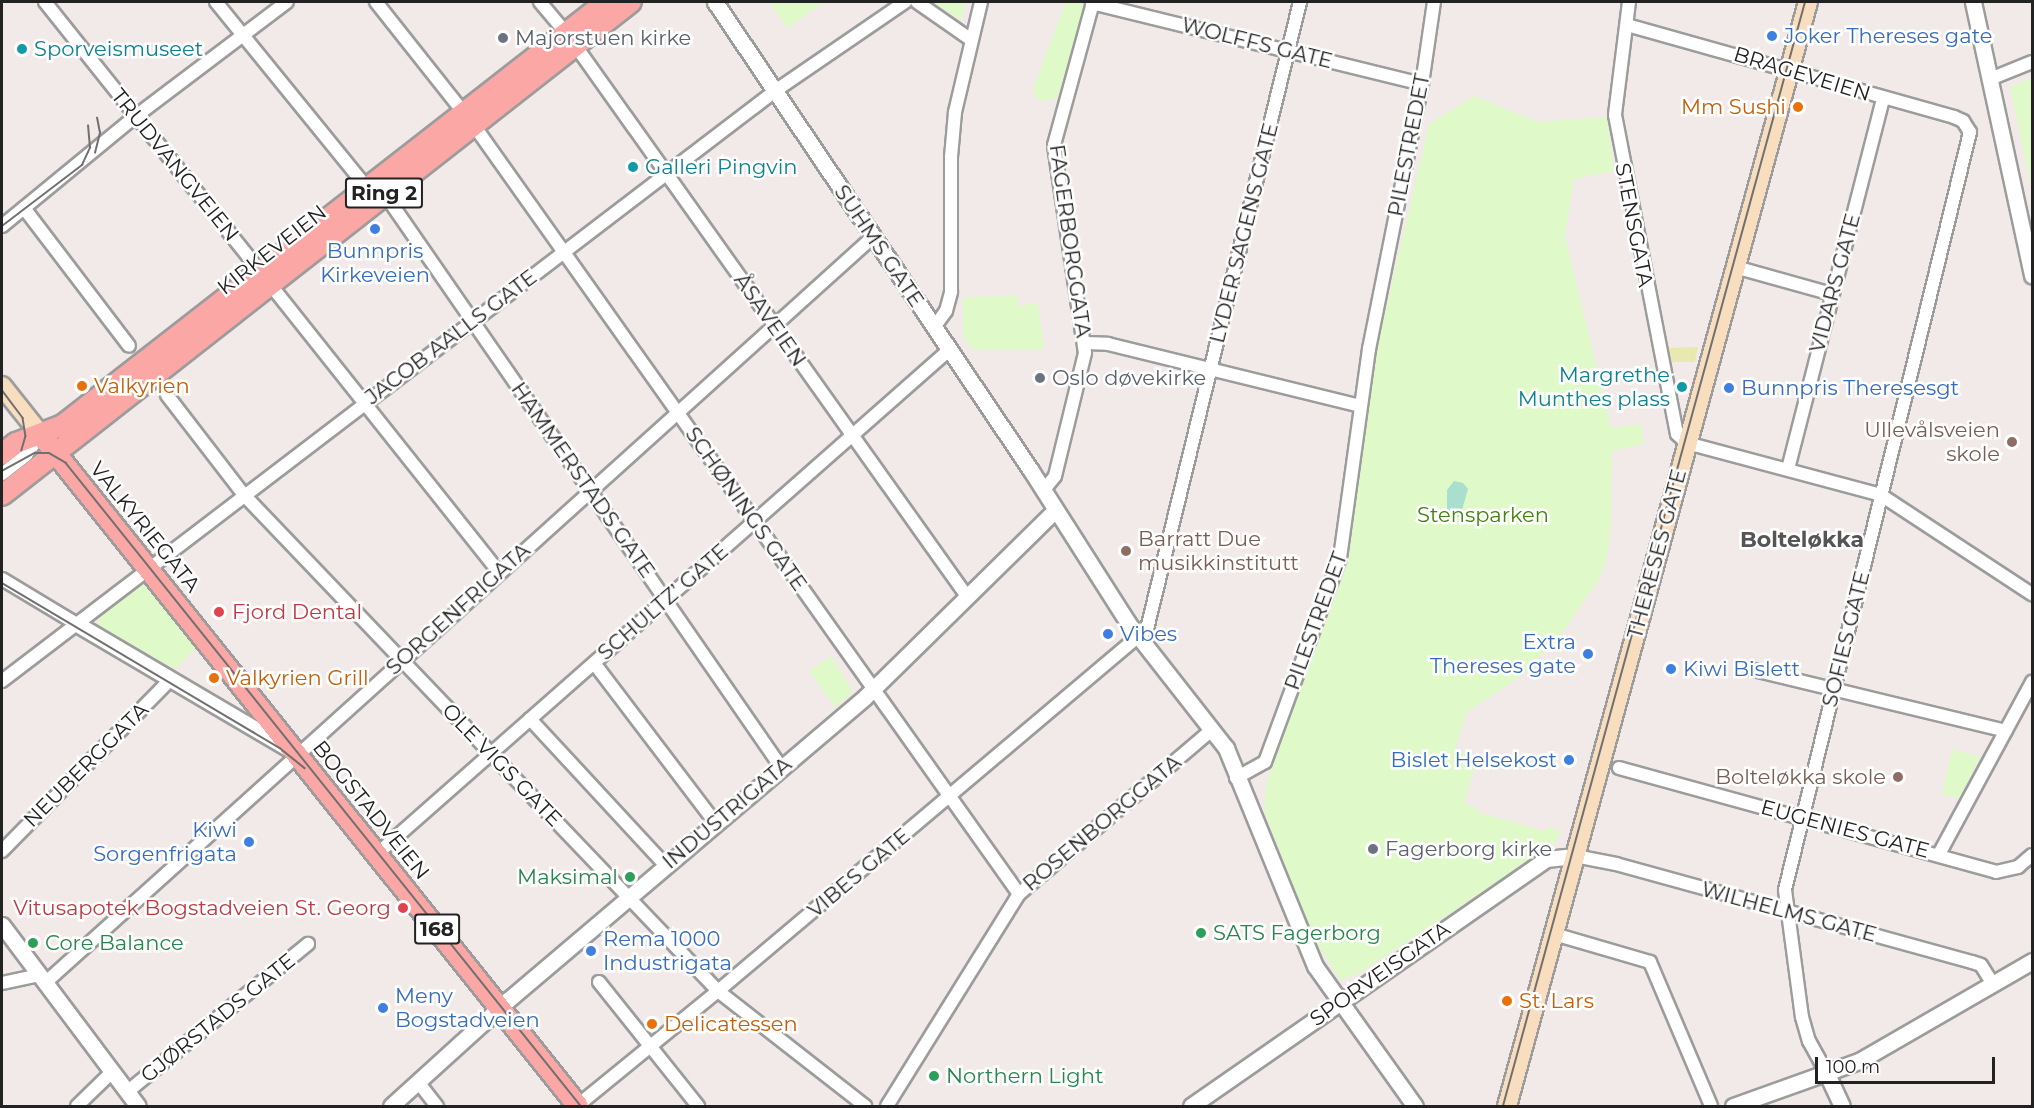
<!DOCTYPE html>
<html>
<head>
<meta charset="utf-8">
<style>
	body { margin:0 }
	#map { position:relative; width:2034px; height:1108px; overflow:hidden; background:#f2eae9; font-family:Montserrat,sans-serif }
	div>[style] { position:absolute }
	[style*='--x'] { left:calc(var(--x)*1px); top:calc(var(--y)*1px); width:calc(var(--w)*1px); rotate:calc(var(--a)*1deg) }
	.grass>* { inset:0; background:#eae8b1 }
	.park>* { inset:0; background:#dff9c8 }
	.water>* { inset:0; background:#aadece }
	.roads { filter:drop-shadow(2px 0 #9c9c9c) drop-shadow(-2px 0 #9c9c9c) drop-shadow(0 2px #9c9c9c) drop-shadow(0 -2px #9c9c9c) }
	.minor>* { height:12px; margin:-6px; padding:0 6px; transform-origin:6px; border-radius:6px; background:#fff }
	.tertiary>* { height:15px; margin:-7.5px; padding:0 7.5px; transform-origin:7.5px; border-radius:7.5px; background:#fff }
	.secondary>* { height:18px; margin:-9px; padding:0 9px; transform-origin:9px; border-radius:9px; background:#f9ddbf }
	.primary>* { height:20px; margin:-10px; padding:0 10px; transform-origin:10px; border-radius:10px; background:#fba7a5 }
	.tram>* { height:1.5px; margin:-0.75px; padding:0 0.75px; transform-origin:0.75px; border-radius:0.75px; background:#707070 }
	.dots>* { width:16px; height:16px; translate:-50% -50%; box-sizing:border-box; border:3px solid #fff; border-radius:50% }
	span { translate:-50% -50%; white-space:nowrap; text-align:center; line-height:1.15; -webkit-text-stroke:5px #fff; paint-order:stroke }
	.shield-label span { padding:2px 4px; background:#fff; border:2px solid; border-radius:4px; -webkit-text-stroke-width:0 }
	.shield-label { font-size:20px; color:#222; font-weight:700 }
	.shop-label { font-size:21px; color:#366cbe }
	.left { translate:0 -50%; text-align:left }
	.right { translate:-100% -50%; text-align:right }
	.worship-label { font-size:21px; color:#5b616d }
	.street-label { font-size:21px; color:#222 }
	.culture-label { font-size:21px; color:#0d838f }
	.food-label { font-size:21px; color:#c56008 }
	.education-label { font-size:21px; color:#785e54 }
	.park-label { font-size:21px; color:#43820e }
	.health-label { font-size:21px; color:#be3a42 }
	.leisure-label { font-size:21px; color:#27864d }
	.neighbourhood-label { font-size:22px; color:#555; font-weight:700 }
	.frame { position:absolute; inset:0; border:3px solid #222; pointer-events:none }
	.scale { position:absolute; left:1815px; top:1057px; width:180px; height:27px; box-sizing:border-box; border:3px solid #222; border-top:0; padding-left:8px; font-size:18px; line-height:21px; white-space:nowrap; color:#222; -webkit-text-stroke:4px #fff; paint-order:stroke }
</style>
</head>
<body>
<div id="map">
	<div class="grass">
		<i style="clip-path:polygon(1698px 347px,1695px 362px,1672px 362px,1669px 348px)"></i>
	</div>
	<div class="park">
		<i style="clip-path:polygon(769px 2px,824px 2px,787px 28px)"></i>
		<i style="clip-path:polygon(933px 2px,966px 2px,961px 20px)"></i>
		<i style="clip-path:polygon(1066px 2px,1087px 2px,1057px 98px,1042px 101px,1035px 97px,1033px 88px)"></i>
		<i style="clip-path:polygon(2032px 78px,2032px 191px,2010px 87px)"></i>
		<i style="clip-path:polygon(1474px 96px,1538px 122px,1607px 117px,1614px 171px,1574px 179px,1565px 236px,1611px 428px,1641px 424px,1644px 444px,1612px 451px,1611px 519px,1607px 557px,1599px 579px,1561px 635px,1520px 677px,1466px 713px,1455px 751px,1477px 758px,1464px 804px,1478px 808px,1477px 812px,1545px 831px,1547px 827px,1561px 831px,1555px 843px,1358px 974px,1340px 980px,1312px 935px,1264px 811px,1266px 785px,1347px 554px,1377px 348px,1429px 124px)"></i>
		<i style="clip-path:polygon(1017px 296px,1018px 306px,1038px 303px,1044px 349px,972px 349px,963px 336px,963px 297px)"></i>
		<i style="clip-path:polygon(149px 583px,197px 647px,175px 669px,97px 626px,101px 615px,139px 586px)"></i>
		<i style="clip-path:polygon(831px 656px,853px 692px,835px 707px,809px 671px)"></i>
		<i style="clip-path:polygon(1952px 749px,1980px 757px,1959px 798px,1942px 795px)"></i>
	</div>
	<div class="water">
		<i style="clip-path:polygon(1454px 481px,1463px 483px,1468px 489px,1460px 517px,1447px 515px,1447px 490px)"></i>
	</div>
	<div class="roads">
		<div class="minor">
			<i style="--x:45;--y:2;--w:344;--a:51.4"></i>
			<i style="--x:216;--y:2;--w:240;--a:50.9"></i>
			<i style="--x:376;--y:2;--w:142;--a:51.6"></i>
			<i style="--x:540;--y:2;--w:40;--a:50"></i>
			<i style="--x:917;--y:2;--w:65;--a:34.9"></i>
			<i style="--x:1629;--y:2;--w:114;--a:97.1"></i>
			<i style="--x:1615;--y:115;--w:325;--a:79"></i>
			<i style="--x:1677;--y:434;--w:13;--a:42"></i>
			<i style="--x:1687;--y:443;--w:201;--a:15"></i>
			<i style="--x:1881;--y:495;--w:181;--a:33.3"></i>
			<i style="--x:1092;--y:3;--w:340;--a:13.8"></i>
			<i style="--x:1627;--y:25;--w:340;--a:15.7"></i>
			<i style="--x:1954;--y:117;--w:10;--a:24"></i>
			<i style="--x:1963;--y:121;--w:13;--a:58"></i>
			<i style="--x:1970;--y:132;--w:780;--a:103.72"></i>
			<i style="--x:1785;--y:890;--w:128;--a:82.4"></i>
			<i style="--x:1802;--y:1017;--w:25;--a:74"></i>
			<i style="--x:1809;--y:1041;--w:38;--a:61"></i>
			<i style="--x:575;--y:45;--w:675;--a:54.59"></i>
			<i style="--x:1990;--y:79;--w:45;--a:-22"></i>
			<i style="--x:473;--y:124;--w:944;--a:54.66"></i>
			<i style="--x:384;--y:193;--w:698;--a:55.33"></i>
			<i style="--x:24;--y:208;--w:173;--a:52.7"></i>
			<i style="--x:2;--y:226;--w:173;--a:-39.4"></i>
			<i style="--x:136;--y:116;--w:189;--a:-37.1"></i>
			<i style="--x:1735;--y:267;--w:101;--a:15.6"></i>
			<i style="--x:269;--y:283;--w:369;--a:51.5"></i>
			<i style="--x:935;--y:326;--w:19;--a:-54"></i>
			<i style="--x:946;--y:311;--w:20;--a:-75"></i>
			<i style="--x:951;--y:292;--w:135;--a:-90"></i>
			<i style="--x:951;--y:157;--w:45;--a:-84.9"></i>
			<i style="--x:955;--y:112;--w:113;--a:-76.7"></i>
			<i style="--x:1085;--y:343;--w:23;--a:2"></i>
			<i style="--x:1108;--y:344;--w:260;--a:13.8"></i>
			<i style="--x:167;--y:395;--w:126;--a:52.4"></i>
			<i style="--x:244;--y:495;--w:686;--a:46.3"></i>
			<i style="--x:718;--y:991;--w:187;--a:38"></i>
			<i style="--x:1788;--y:469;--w:383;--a:-75.6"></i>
			<i style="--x:2;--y:474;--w:31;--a:-38"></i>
			<i style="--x:26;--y:455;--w:24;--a:-54"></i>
			<i style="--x:1043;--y:491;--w:19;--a:-51"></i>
			<i style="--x:1055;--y:476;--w:127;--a:-76.3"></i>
			<i style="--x:1085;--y:353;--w:210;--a:-98.5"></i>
			<i style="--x:1054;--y:145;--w:148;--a:-74.7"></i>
			<i style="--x:2;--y:579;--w:87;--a:31"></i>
			<i style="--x:594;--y:663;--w:202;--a:52.8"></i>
			<i style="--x:1750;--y:669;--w:263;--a:13.6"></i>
			<i style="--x:2;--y:681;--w:972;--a:-37.35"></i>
			<i style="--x:775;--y:91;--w:158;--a:-34.4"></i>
			<i style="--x:530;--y:719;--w:200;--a:47.2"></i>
			<i style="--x:1619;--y:768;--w:391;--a:15.4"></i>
			<i style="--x:1996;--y:872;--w:23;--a:-13"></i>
			<i style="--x:2018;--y:867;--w:18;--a:-41"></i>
			<i style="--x:1236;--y:778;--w:33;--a:-29"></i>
			<i style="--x:1265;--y:762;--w:217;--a:-69.8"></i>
			<i style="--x:1340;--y:558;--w:211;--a:-82.1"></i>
			<i style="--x:1369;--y:349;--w:270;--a:-78.7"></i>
			<i style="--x:1422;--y:84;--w:83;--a:-81.7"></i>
			<i style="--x:2;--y:851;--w:241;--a:-45.5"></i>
			<i style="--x:377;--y:854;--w:762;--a:-41.38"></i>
			<i style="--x:1939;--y:854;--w:196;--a:-61.6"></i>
			<i style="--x:1575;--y:856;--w:42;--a:11"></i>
			<i style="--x:1616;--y:864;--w:369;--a:15.4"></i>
			<i style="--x:1972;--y:962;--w:9;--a:18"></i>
			<i style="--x:1981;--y:965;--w:22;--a:58"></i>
			<i style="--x:1554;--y:934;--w:100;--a:16.3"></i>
			<i style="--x:1650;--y:962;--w:156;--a:67"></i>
			<i style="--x:599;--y:982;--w:159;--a:51.4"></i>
			<i style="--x:2;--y:983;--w:39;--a:-12"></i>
			<i style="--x:45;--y:983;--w:1114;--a:-42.02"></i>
			<i style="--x:418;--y:1082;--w:31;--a:52"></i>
			<i style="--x:127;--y:1092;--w:234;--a:-39.3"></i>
			<i style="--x:77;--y:1106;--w:49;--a:-44.2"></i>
			<i style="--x:577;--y:1106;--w:182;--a:-39.2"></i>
			<i style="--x:718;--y:991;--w:561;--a:-40.16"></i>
			<i style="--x:1147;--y:629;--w:645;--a:-76.29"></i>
			<i style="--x:887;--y:1106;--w:250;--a:-58.1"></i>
			<i style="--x:1019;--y:894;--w:253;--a:-40.4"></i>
		</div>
		<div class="tertiary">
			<i style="--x:715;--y:2;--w:563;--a:56"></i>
			<i style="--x:1030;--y:469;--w:183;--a:57.5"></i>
			<i style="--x:1128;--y:623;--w:159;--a:51.9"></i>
			<i style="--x:1226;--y:748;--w:235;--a:67.8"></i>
			<i style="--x:1315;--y:966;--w:172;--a:54.5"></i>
			<i style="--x:1973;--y:2;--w:280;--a:77.8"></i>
			<i style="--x:77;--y:624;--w:246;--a:30.5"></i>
			<i style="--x:2;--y:925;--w:226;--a:53.1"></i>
			<i style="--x:1827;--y:1074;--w:35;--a:65"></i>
			<i style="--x:391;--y:1106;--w:158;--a:-42.2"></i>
			<i style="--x:508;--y:1000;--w:468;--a:-40.3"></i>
			<i style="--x:865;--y:697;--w:267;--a:-44.5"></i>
			<i style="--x:1191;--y:1106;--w:432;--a:-34.8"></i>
			<i style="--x:1546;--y:859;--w:29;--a:-6"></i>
			<i style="--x:1733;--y:1106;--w:134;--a:-19.7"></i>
			<i style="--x:1859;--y:1061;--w:200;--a:-30"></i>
		</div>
		<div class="secondary">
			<i style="--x:2;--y:386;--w:63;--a:51.5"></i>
			<i style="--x:1507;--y:1106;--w:1144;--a:-74.75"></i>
		</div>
		<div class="primary">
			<i style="--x:41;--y:435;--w:859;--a:51.33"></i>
			<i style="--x:2;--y:454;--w:18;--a:-38"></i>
			<i style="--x:16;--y:443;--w:50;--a:-21"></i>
			<i style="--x:63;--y:425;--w:688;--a:-37.92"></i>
			<i style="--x:2;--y:495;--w:799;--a:-38.09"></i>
		</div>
	</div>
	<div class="tram">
		<i style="--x:95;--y:153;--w:21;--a:-76"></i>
		<i style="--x:100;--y:133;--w:15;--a:-101"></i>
		<i style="--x:2;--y:226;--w:101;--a:-37.3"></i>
		<i style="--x:82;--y:165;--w:19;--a:-65"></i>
		<i style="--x:90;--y:148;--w:22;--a:-95"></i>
		<i style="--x:2;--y:390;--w:35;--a:53"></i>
		<i style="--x:23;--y:418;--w:18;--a:81"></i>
		<i style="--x:26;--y:436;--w:15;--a:106"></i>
		<i style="--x:2;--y:471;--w:38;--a:-29"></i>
		<i style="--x:35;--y:453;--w:14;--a:0"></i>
		<i style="--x:49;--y:453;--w:20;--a:30"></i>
		<i style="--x:66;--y:463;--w:824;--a:51.31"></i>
		<i style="--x:2;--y:583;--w:323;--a:30.7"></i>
		<i style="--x:280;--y:748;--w:32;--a:39"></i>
		<i style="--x:1503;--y:1106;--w:1145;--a:-74.7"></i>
	</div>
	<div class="dots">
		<i style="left:1772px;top:36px;background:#3f7fe0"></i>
		<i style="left:503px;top:38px;background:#6b7280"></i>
		<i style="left:22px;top:49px;background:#0f9aa8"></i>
		<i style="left:1798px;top:107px;background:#e8710a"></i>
		<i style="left:633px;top:167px;background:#0f9aa8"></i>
		<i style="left:375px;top:229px;background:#3f7fe0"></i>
		<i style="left:1040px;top:378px;background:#6b7280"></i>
		<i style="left:82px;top:386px;background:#e8710a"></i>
		<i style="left:1682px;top:387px;background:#0f9aa8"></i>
		<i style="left:1729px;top:388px;background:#3f7fe0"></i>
		<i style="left:2012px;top:442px;background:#8d6e63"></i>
		<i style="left:1126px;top:551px;background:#8d6e63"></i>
		<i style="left:219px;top:612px;background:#e0444e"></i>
		<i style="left:1108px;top:634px;background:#3f7fe0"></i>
		<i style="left:1588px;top:654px;background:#3f7fe0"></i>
		<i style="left:1671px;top:669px;background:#3f7fe0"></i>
		<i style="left:214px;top:678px;background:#e8710a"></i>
		<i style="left:1569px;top:760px;background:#3f7fe0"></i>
		<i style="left:1898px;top:777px;background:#8d6e63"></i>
		<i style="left:249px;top:842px;background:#3f7fe0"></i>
		<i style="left:1373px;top:849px;background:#6b7280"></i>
		<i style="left:630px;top:877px;background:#2e9e5b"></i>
		<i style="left:403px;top:908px;background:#e0444e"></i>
		<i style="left:1201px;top:933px;background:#2e9e5b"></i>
		<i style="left:33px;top:943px;background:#2e9e5b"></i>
		<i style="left:591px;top:951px;background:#3f7fe0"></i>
		<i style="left:1507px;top:1001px;background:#e8710a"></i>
		<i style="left:383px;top:1008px;background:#3f7fe0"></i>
		<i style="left:652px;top:1024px;background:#e8710a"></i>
		<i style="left:934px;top:1076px;background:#2e9e5b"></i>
	</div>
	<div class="shield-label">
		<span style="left:384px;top:193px">Ring 2</span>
		<span style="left:437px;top:929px">168</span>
	</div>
	<div class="shop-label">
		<span class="left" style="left:1784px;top:36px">Joker Thereses gate</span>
		<span style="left:375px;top:263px">Bunnpris<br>Kirkeveien</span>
		<span class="left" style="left:1741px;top:388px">Bunnpris Theresesgt</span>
		<span class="left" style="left:1120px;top:634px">Vibes</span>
		<span class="right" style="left:1576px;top:654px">Extra<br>Thereses gate</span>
		<span class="left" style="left:1683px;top:669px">Kiwi Bislett</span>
		<span class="right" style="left:1557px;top:760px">Bislet Helsekost</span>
		<span class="right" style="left:237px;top:842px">Kiwi<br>Sorgenfrigata</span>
		<span class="left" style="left:603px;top:951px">Rema 1000<br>Industrigata</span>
		<span class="left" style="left:395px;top:1008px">Meny<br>Bogstadveien</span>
	</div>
	<div class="worship-label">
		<span class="left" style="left:515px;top:38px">Majorstuen kirke</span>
		<span class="left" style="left:1052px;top:378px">Oslo døvekirke</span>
		<span class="left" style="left:1385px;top:849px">Fagerborg kirke</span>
	</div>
	<div class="street-label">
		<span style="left:1257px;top:43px;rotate:14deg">WOLFFS GATE</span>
		<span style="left:1802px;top:74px;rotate:17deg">BRAGEVEIEN</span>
		<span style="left:1409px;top:145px;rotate:-79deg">PILESTREDET</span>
		<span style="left:175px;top:165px;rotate:51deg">TRUDVANGVEIEN</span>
		<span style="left:1634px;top:225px;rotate:79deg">STENSGATA</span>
		<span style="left:1244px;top:233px;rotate:-76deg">LYDER SAGENS GATE</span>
		<span style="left:1070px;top:241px;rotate:82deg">FAGERBORGGATA</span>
		<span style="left:879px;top:246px;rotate:56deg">SUHMS GATE</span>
		<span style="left:272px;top:250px;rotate:-38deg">KIRKEVEIEN</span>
		<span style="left:1835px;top:283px;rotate:-75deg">VIDARS GATE</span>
		<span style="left:770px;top:320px;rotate:55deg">ÅSAVEIEN</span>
		<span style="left:451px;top:337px;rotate:-37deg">JACOB AALLS GATE</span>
		<span style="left:583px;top:480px;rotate:55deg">HAMMERSTADS GATE</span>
		<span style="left:746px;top:509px;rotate:55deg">SCHØNINGS GATE</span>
		<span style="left:145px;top:527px;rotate:51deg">VALKYRIEGATA</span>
		<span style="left:1657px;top:554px;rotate:-75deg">THERESES GATE</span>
		<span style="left:663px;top:602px;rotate:-41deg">SCHULTZ’ GATE</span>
		<span style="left:458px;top:609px;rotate:-42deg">SORGENFRIGATA</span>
		<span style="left:1316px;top:621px;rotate:-70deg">PILESTREDET</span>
		<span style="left:1846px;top:639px;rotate:-76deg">SOFIES GATE</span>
		<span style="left:86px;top:765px;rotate:-45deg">NEUBERGGATA</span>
		<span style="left:502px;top:765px;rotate:46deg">OLE VIGS GATE</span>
		<span style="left:371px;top:810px;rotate:51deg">BOGSTADVEIEN</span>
		<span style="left:727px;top:813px;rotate:-40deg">INDUSTRIGATA</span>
		<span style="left:1102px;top:823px;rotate:-40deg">ROSENBORGGATA</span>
		<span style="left:1845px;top:829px;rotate:15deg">EUGENIES GATE</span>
		<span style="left:859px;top:873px;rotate:-40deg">VIBES GATE</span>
		<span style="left:1789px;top:912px;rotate:15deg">WILHELMS GATE</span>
		<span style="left:1380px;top:974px;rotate:-35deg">SPORVEISGATA</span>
		<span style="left:218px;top:1018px;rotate:-39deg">GJØRSTADS GATE</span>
	</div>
	<div class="culture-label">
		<span class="left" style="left:34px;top:49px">Sporveismuseet</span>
		<span class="left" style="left:645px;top:167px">Galleri Pingvin</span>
		<span class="right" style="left:1670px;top:387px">Margrethe<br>Munthes plass</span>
	</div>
	<div class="food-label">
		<span class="right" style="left:1786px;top:107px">Mm Sushi</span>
		<span class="left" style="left:94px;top:386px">Valkyrien</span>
		<span class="left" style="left:226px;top:678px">Valkyrien Grill</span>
		<span class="left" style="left:1519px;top:1001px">St. Lars</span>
		<span class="left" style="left:664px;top:1024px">Delicatessen</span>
	</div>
	<div class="education-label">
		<span class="right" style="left:2000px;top:442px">Ullevålsveien<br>skole</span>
		<span class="left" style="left:1138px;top:551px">Barratt Due<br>musikkinstitutt</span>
		<span class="right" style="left:1886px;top:777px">Bolteløkka skole</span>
	</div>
	<div class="park-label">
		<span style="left:1483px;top:515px">Stensparken</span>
	</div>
	<div class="health-label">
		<span class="left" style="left:232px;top:612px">Fjord Dental</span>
		<span class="right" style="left:391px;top:908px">Vitusapotek Bogstadveien St. Georg</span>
	</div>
	<div class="leisure-label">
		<span class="right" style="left:618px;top:877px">Maksimal</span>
		<span class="left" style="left:1213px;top:933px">SATS Fagerborg</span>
		<span class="left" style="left:45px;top:943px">Core Balance</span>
		<span class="left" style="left:946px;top:1076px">Northern Light</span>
	</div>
	<div class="neighbourhood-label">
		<span style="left:1802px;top:540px">Bolteløkka</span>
	</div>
	<div class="frame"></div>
	<div class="scale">100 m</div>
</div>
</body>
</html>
